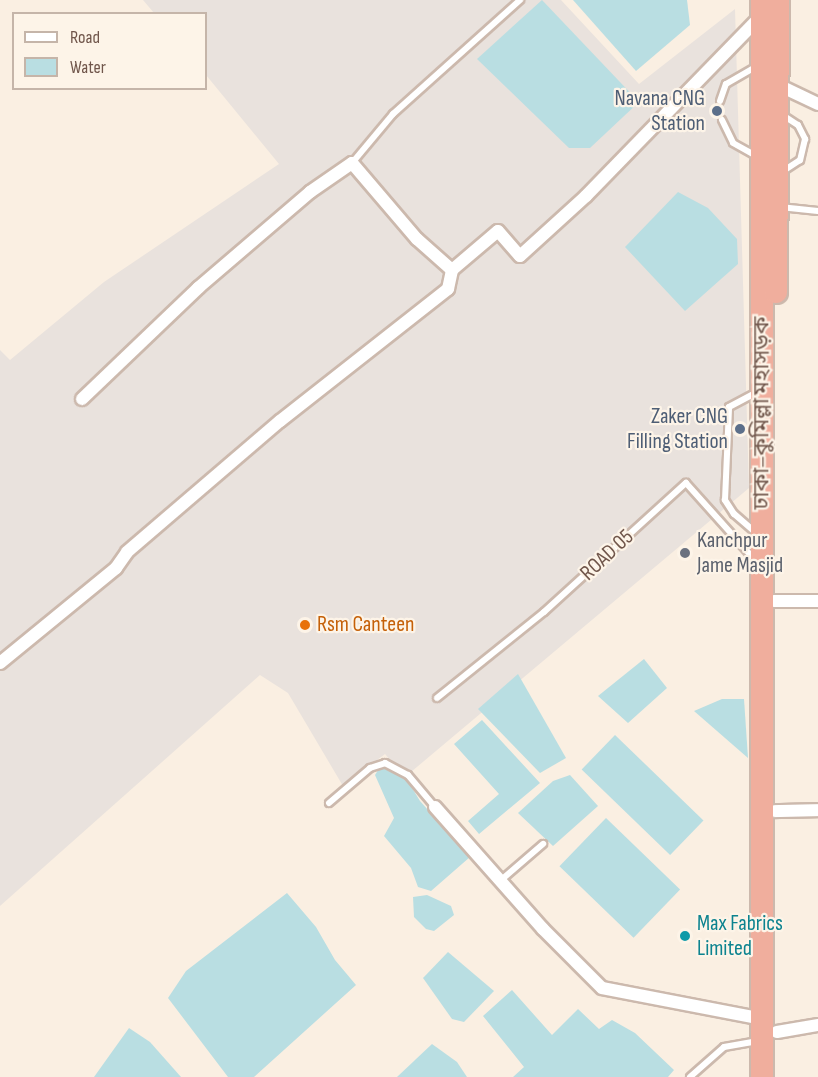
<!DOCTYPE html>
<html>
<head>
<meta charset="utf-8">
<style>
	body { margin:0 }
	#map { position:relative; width:818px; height:1077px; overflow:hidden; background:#faefe2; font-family:"Sofia Sans Condensed","Noto Sans Bengali",sans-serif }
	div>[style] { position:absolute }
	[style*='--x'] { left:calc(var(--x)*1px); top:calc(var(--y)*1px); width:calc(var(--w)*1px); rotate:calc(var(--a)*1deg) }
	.industrial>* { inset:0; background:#e9e2dd }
	.water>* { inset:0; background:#b9dee2; transform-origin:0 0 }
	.roads { filter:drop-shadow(2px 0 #ccb9ad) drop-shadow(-2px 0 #ccb9ad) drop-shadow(0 2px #ccb9ad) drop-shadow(0 -2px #ccb9ad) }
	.lane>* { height:6px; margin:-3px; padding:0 3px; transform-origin:3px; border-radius:3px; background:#fff }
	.street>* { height:12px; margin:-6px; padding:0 6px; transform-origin:6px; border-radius:6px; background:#fff }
	.highway>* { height:22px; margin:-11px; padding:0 11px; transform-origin:11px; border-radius:11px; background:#f0ae9d }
	.dots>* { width:16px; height:16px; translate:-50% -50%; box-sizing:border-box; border:3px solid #fdf4e8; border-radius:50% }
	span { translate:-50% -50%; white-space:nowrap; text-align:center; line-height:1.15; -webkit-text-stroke:4.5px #fdf4e8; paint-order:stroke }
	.service-label { font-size:22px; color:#4e5e75 }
	.right { translate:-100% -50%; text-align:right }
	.street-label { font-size:22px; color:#70564b }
	.worship-label { font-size:22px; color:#5b616d }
	.left { translate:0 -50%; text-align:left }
	.food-label { font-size:22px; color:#c56008 }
	.culture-label { font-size:22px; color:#0d838f }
	.legend { position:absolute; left:12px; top:12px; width:195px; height:78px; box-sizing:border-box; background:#fdf4e8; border:2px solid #c5b5a9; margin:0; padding:8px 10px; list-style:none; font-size:18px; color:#70564b }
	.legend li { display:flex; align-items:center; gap:12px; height:30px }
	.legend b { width:30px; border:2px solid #c5b5a9 }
</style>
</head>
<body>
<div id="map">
	<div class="industrial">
		<i style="clip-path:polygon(143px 0,561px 0,639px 84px,735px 9px,749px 488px,405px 777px,385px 754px,343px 786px,288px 693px,260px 675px,0 906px,0 350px,10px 360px,104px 282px,279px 164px,206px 75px,206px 14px,154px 13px)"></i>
	</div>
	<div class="water">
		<i style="clip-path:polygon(542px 0,639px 102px,590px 148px,569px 148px,477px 59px)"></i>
		<i style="clip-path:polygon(573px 0,687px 0,690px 25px,636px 71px)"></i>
		<i style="clip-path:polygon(678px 192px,708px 208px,737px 239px,738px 264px,685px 311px,625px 247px)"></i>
		<i style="clip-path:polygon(644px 659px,667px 688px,628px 723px,598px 696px)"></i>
		<i style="clip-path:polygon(518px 674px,566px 758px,540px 773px,478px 709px)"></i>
		<i style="clip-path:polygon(722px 699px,744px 699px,748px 758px,694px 711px)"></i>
		<i style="clip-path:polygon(482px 720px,540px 783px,479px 834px,468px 821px,499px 794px,454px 744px)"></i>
		<i style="left:615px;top:735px;width:123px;height:48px;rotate:44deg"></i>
		<i style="clip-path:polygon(392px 766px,406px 778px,420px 801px,470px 857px,431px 891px,418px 887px,411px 868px,384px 836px,394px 818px,375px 775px,380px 767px)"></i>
		<i style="clip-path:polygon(570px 775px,598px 806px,553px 846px,518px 813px,553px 781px)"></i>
		<i style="left:606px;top:818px;width:103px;height:67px;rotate:44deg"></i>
		<i style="clip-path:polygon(287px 893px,316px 927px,335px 960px,356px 985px,254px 1077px,228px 1077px,168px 998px,186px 971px)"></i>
		<i style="clip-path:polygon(427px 895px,451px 906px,454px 915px,434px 931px,426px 929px,414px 917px,413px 897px)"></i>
		<i style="clip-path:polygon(448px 952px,494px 991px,464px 1022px,452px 1019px,423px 978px)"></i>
		<i style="clip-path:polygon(512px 990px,552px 1035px,578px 1009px,599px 1029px,612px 1020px,635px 1033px,674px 1070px,668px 1077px,513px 1077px,524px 1067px,483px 1016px)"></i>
		<i style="clip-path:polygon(129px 1028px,150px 1042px,181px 1077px,94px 1077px)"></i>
		<i style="clip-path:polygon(432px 1044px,457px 1062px,467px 1077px,397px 1077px)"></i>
	</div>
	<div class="roads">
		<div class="lane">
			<i style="--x:720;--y:101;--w:18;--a:-71"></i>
			<i style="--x:726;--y:84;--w:34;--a:-30"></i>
			<i style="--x:781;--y:114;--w:20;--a:33"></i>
			<i style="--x:798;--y:125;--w:16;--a:63"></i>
			<i style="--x:805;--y:139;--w:22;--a:103"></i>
			<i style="--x:800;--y:160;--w:20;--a:147"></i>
			<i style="--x:722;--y:120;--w:25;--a:64"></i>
			<i style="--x:733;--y:143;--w:29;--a:29"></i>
			<i style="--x:352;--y:163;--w:64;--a:-50.1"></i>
			<i style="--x:393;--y:114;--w:171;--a:-41.9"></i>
			<i style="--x:780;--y:207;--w:38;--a:6"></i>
			<i style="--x:755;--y:532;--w:28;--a:-139"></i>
			<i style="--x:734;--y:514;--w:17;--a:-123"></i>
			<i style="--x:725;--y:500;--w:93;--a:-87.5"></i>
			<i style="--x:729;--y:407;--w:32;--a:-28"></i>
			<i style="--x:437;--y:698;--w:137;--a:-38.8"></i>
			<i style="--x:544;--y:612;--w:192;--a:-42.3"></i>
			<i style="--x:686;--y:483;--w:105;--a:48.1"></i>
			<i style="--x:329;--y:803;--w:54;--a:-40.5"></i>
			<i style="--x:370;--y:768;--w:16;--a:-18"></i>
			<i style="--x:385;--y:763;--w:26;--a:28"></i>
			<i style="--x:408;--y:775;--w:42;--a:49.8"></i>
			<i style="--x:500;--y:881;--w:57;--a:-40.7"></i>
			<i style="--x:690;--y:1077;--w:45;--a:-41.4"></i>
			<i style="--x:724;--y:1047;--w:36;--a:-10"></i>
		</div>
		<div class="street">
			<i style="--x:778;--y:85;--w:44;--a:25.4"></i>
			<i style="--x:82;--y:399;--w:161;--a:-43.7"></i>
			<i style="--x:198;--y:288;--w:148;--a:-40.6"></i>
			<i style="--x:310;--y:192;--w:51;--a:-34.6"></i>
			<i style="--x:352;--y:163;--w:100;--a:49.5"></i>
			<i style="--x:417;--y:239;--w:47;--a:41.5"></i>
			<i style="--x:774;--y:601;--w:44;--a:0"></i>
			<i style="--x:0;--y:663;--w:150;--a:-39.3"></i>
			<i style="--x:116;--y:568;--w:19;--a:-55"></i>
			<i style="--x:127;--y:552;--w:201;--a:-40.6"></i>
			<i style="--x:280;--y:421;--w:214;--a:-38.2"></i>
			<i style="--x:448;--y:289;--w:19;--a:-78"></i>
			<i style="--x:452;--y:270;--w:60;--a:-40.3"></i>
			<i style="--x:498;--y:231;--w:33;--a:49"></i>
			<i style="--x:520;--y:256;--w:89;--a:-42.3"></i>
			<i style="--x:586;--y:196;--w:252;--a:-45.8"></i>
			<i style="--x:435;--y:807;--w:163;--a:48.5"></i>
			<i style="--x:543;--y:929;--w:83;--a:45"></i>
			<i style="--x:602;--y:988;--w:164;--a:10.9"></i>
			<i style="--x:775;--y:811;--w:43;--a:-1.3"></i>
			<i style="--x:777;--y:1032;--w:42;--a:-9.7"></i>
		</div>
		<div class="highway">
			<i style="--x:762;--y:0;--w:1077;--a:90"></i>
			<i style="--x:776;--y:292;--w:292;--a:-89.6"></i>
		</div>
	</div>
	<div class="dots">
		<i style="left:717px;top:111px;background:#5c6f8a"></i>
		<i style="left:740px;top:429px;background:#5c6f8a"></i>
		<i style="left:685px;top:553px;background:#6b7280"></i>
		<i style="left:305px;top:625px;background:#e8710a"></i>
		<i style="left:685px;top:936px;background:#0f9aa8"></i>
	</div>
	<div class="service-label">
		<span class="right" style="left:705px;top:111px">Navana CNG<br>Station</span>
		<span class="right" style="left:728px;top:429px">Zaker CNG<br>Filling Station</span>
	</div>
	<div class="street-label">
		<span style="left:762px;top:413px;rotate:-90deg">ঢাকা–কুমিল্লা মহাসড়ক</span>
		<span style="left:607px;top:555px;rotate:-43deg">ROAD 05</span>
	</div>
	<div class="worship-label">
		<span class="left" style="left:697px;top:553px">Kanchpur<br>Jame Masjid</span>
	</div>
	<div class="food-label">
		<span class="left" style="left:317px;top:625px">Rsm Canteen</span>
	</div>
	<div class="culture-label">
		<span class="left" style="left:697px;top:936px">Max Fabrics<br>Limited</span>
	</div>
	<ul class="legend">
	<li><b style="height:8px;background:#fff"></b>Road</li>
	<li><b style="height:16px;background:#b9dee2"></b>Water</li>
	</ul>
</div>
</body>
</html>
